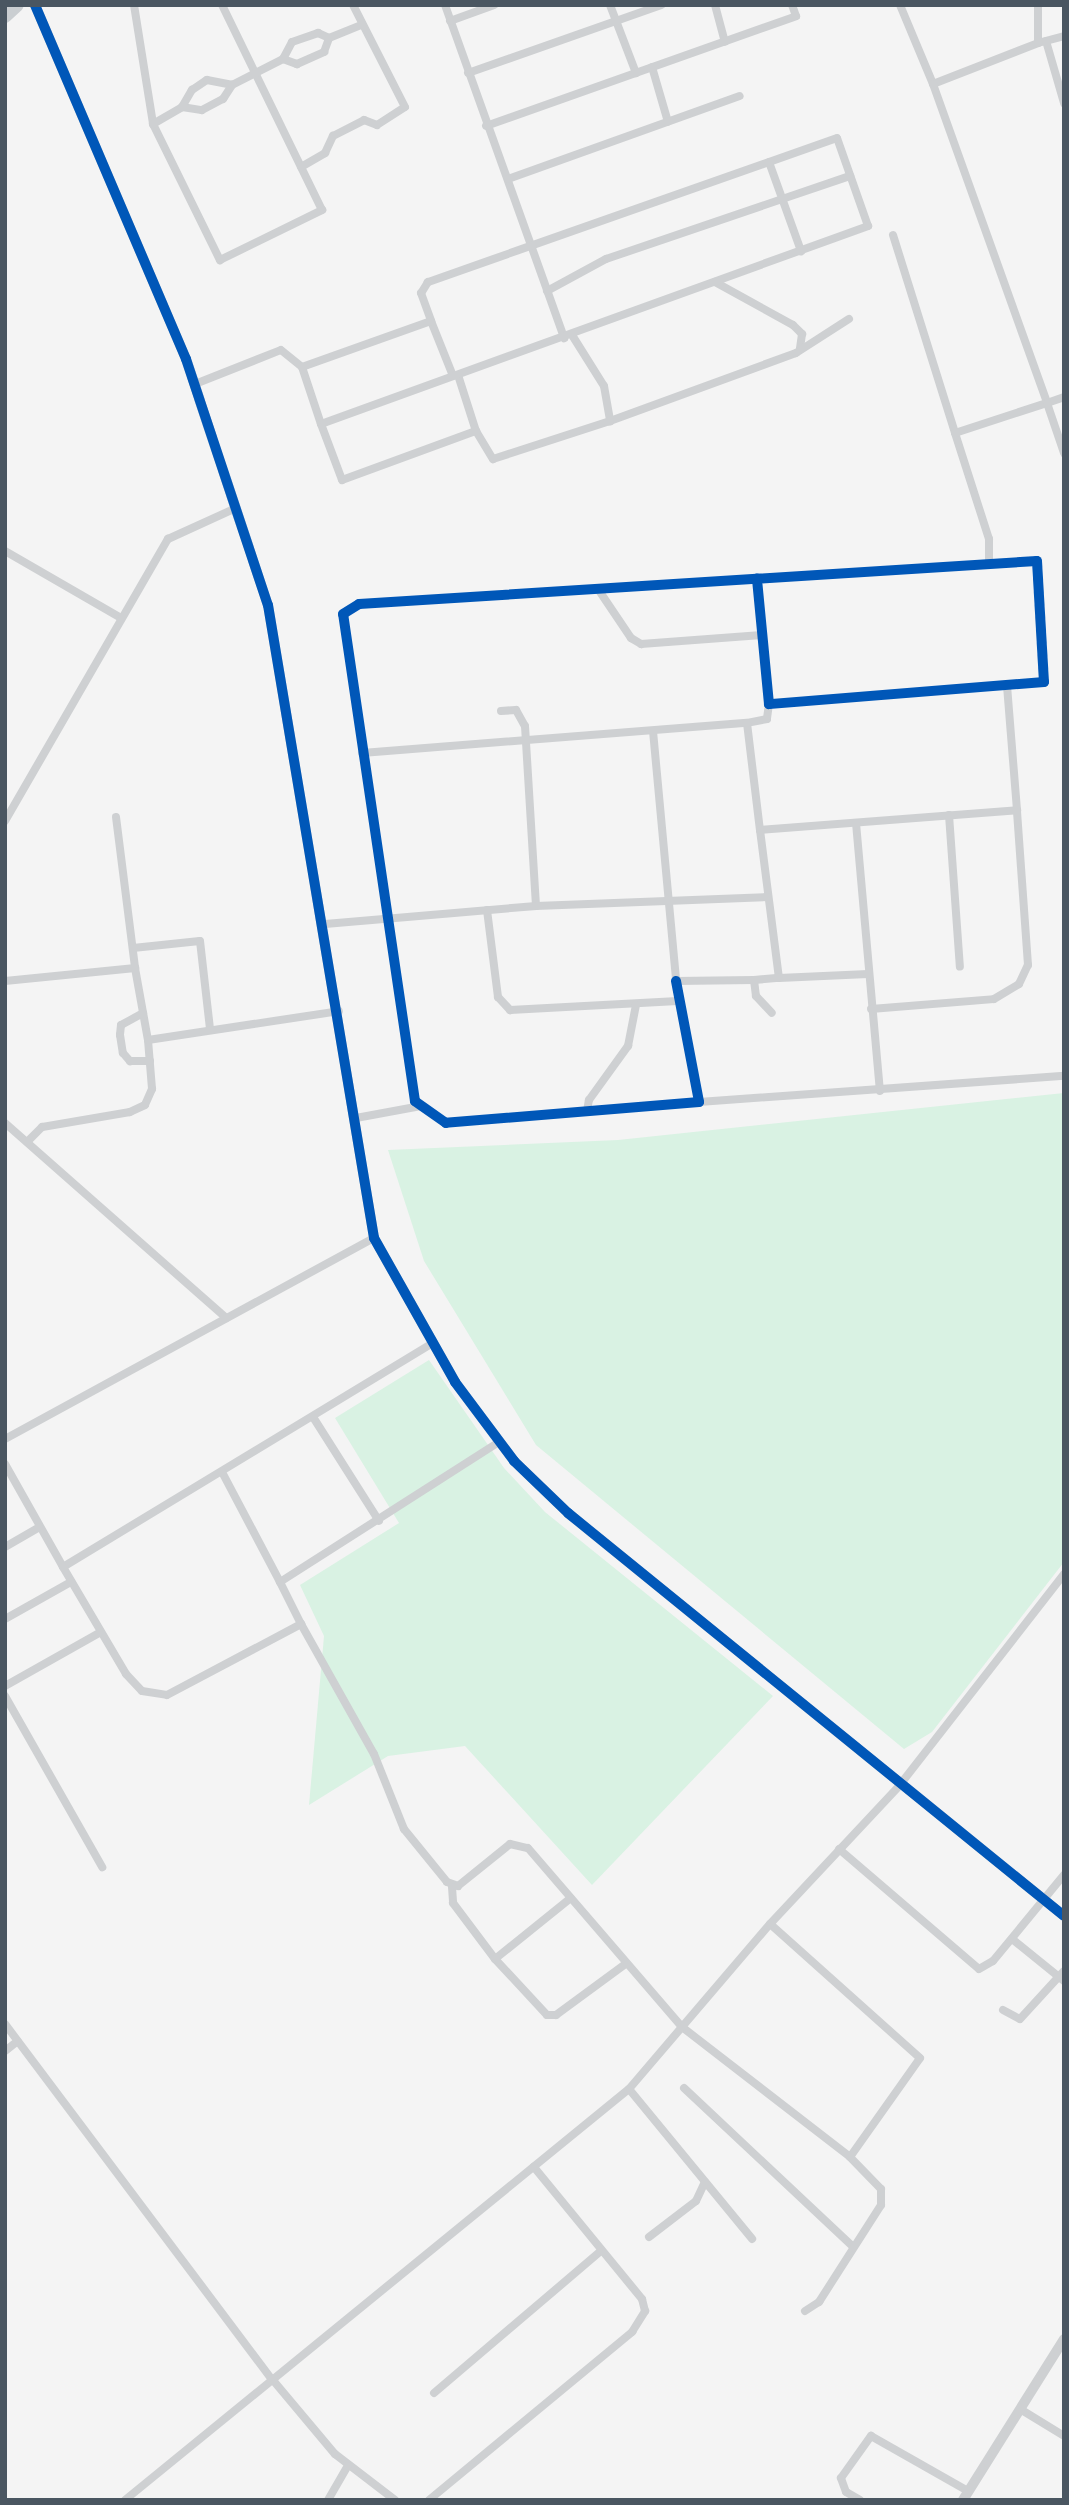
<!DOCTYPE html>
<html>
<head>
<meta charset="utf-8">
<style>
	body { margin:0 }
	#map { position:relative; width:1069px; height:2505px; overflow:hidden; background:#f4f4f4; font-family:"Noto Sans",sans-serif }
	div>[style] { position:absolute }
	[style*='--x'] { left:calc(var(--x)*1px); top:calc(var(--y)*1px); width:calc(var(--w)*1px); rotate:calc(var(--a)*1deg) }
	.green>* { inset:0; background:#d9f2e3 }
	.minor>* { height:8px; margin:-4px; padding:0 4px; transform-origin:4px; border-radius:4px; background:#ced0d2 }
	.tertiary>* { height:10px; margin:-5px; padding:0 5px; transform-origin:5px; border-radius:5px; background:#ced0d2 }
	.primary>* { height:14px; margin:-7px; padding:0 7px; transform-origin:7px; border-radius:7px; background:#caced1 }
	.cycleway>* { height:10px; margin:-5px; padding:0 5px; transform-origin:5px; border-radius:5px; background:#0057b8 }
	span { translate:-50% -50%; white-space:nowrap; text-align:center; line-height:1.15; -webkit-text-stroke:6px #fff; paint-order:stroke }
	.frame { position:absolute; inset:0; border:7px solid #4a5661; pointer-events:none }
</style>
</head>
<body>
<div id="map">
	<div class="green">
		<i style="clip-path:polygon(1064px 1093px,1064px 1562px,932px 1732px,904px 1749px,536px 1445px,424px 1261px,388px 1150px,618px 1140px)"></i>
		<i style="clip-path:polygon(429px 1360px,504px 1468px,545px 1512px,773px 1696px,592px 1885px,465px 1746px,388px 1756px,309px 1805px,324px 1636px,300px 1585px,399px 1523px,335px 1418px)"></i>
	</div>
	<div class="minor">
		<i style="--x:134;--y:5;--w:121;--a:80.9"></i>
		<i style="--x:153;--y:124;--w:152;--a:63.8"></i>
		<i style="--x:220;--y:260;--w:114;--a:-26.1"></i>
		<i style="--x:322;--y:210;--w:228;--a:-116"></i>
		<i style="--x:445;--y:5;--w:354;--a:70.3"></i>
		<i style="--x:610;--y:5;--w:73;--a:69.1"></i>
		<i style="--x:715;--y:5;--w:38;--a:75"></i>
		<i style="--x:900;--y:5;--w:86;--a:67.3"></i>
		<i style="--x:933;--y:84;--w:113;--a:-21.3"></i>
		<i style="--x:1038;--y:5;--w:38;--a:90"></i>
		<i style="--x:1038;--y:43;--w:27;--a:-15"></i>
		<i style="--x:450;--y:21;--w:47;--a:-20"></i>
		<i style="--x:1046;--y:41;--w:65;--a:73.8"></i>
		<i style="--x:283;--y:59;--w:15;--a:20"></i>
		<i style="--x:297;--y:64;--w:30;--a:-24"></i>
		<i style="--x:324;--y:52;--w:15;--a:-70"></i>
		<i style="--x:652;--y:67;--w:57;--a:73.8"></i>
		<i style="--x:468;--y:73;--w:205;--a:-19.4"></i>
		<i style="--x:933;--y:84;--w:339;--a:70.3"></i>
		<i style="--x:1047;--y:403;--w:18;--a:-19"></i>
		<i style="--x:182;--y:107;--w:20;--a:9"></i>
		<i style="--x:202;--y:110;--w:24;--a:-28"></i>
		<i style="--x:223;--y:99;--w:17;--a:-57"></i>
		<i style="--x:153;--y:124;--w:34;--a:-30"></i>
		<i style="--x:182;--y:107;--w:20;--a:-60"></i>
		<i style="--x:192;--y:90;--w:18;--a:-34"></i>
		<i style="--x:207;--y:80;--w:25;--a:11"></i>
		<i style="--x:232;--y:85;--w:57;--a:-27"></i>
		<i style="--x:283;--y:59;--w:19;--a:-62"></i>
		<i style="--x:292;--y:42;--w:28;--a:-19"></i>
		<i style="--x:318;--y:33;--w:12;--a:24"></i>
		<i style="--x:329;--y:38;--w:35;--a:-22"></i>
		<i style="--x:486;--y:126;--w:329;--a:-19.5"></i>
		<i style="--x:796;--y:16;--w:12;--a:-110"></i>
		<i style="--x:769;--y:162;--w:95;--a:70.2"></i>
		<i style="--x:301;--y:167;--w:28;--a:-30"></i>
		<i style="--x:325;--y:153;--w:19;--a:-65"></i>
		<i style="--x:333;--y:136;--w:35;--a:-27"></i>
		<i style="--x:364;--y:120;--w:14;--a:21"></i>
		<i style="--x:377;--y:125;--w:33;--a:-33"></i>
		<i style="--x:405;--y:107;--w:114;--a:-117"></i>
		<i style="--x:508;--y:179;--w:246;--a:-19.7"></i>
		<i style="--x:893;--y:235;--w:207;--a:72.6"></i>
		<i style="--x:715;--y:282;--w:89;--a:28.9"></i>
		<i style="--x:793;--y:325;--w:13;--a:45"></i>
		<i style="--x:802;--y:334;--w:15;--a:98"></i>
		<i style="--x:547;--y:291;--w:67;--a:-28.5"></i>
		<i style="--x:606;--y:259;--w:258;--a:-18.8"></i>
		<i style="--x:431;--y:321;--w:59;--a:68.2"></i>
		<i style="--x:572;--y:335;--w:60;--a:57.9"></i>
		<i style="--x:604;--y:386;--w:36;--a:80"></i>
		<i style="--x:610;--y:421;--w:198;--a:-20.1"></i>
		<i style="--x:796;--y:353;--w:63;--a:-32.7"></i>
		<i style="--x:458;--y:375;--w:59;--a:72.2"></i>
		<i style="--x:476;--y:431;--w:33;--a:59"></i>
		<i style="--x:493;--y:459;--w:123;--a:-18"></i>
		<i style="--x:195;--y:384;--w:92;--a:-21.6"></i>
		<i style="--x:281;--y:350;--w:27;--a:39"></i>
		<i style="--x:302;--y:367;--w:60;--a:71.6"></i>
		<i style="--x:321;--y:424;--w:582;--a:-19.9"></i>
		<i style="--x:868;--y:226;--w:93;--a:-109.4"></i>
		<i style="--x:837;--y:138;--w:434;--a:160.6"></i>
		<i style="--x:428;--y:282;--w:13;--a:122"></i>
		<i style="--x:421;--y:293;--w:30;--a:70"></i>
		<i style="--x:431;--y:321;--w:137;--a:160.4"></i>
		<i style="--x:321;--y:424;--w:60;--a:69.4"></i>
		<i style="--x:342;--y:480;--w:143;--a:-20.1"></i>
		<i style="--x:5;--y:551;--w:134;--a:30"></i>
		<i style="--x:989;--y:564;--w:25;--a:-90"></i>
		<i style="--x:989;--y:539;--w:111;--a:-107.8"></i>
		<i style="--x:955;--y:433;--w:97;--a:-18.1"></i>
		<i style="--x:1047;--y:403;--w:53;--a:71.2"></i>
		<i style="--x:598;--y:589;--w:59;--a:56"></i>
		<i style="--x:631;--y:638;--w:12;--a:31"></i>
		<i style="--x:641;--y:644;--w:121;--a:-4.3"></i>
		<i style="--x:769;--y:704;--w:15;--a:98"></i>
		<i style="--x:767;--y:719;--w:20;--a:169"></i>
		<i style="--x:747;--y:723;--w:108;--a:83.1"></i>
		<i style="--x:760;--y:830;--w:258;--a:-4.4"></i>
		<i style="--x:1017;--y:810;--w:125;--a:-94.6"></i>
		<i style="--x:501;--y:711;--w:15;--a:-4"></i>
		<i style="--x:516;--y:710;--w:18;--a:61"></i>
		<i style="--x:525;--y:726;--w:180;--a:86.5"></i>
		<i style="--x:653;--y:731;--w:251;--a:84.7"></i>
		<i style="--x:676;--y:981;--w:78;--a:-0.7"></i>
		<i style="--x:754;--y:980;--w:16;--a:83"></i>
		<i style="--x:756;--y:996;--w:23;--a:47"></i>
		<i style="--x:362;--y:753;--w:386;--a:-4.5"></i>
		<i style="--x:949;--y:815;--w:152;--a:85.9"></i>
		<i style="--x:116;--y:817;--w:152;--a:82.8"></i>
		<i style="--x:5;--y:821;--w:326;--a:-60"></i>
		<i style="--x:168;--y:539;--w:75;--a:-24.5"></i>
		<i style="--x:856;--y:823;--w:269;--a:84.9"></i>
		<i style="--x:760;--y:830;--w:149;--a:82.7"></i>
		<i style="--x:779;--y:978;--w:89;--a:-2.6"></i>
		<i style="--x:487;--y:910;--w:88;--a:82.8"></i>
		<i style="--x:498;--y:997;--w:18;--a:47"></i>
		<i style="--x:510;--y:1010;--w:168;--a:-3.1"></i>
		<i style="--x:325;--y:924;--w:212;--a:-4.9"></i>
		<i style="--x:536;--y:906;--w:232;--a:-2.2"></i>
		<i style="--x:133;--y:948;--w:67;--a:-6"></i>
		<i style="--x:200;--y:941;--w:89;--a:83.5"></i>
		<i style="--x:754;--y:980;--w:25;--a:-5"></i>
		<i style="--x:5;--y:981;--w:131;--a:-5.7"></i>
		<i style="--x:135;--y:968;--w:73;--a:79.8"></i>
		<i style="--x:148;--y:1040;--w:49;--a:85.3"></i>
		<i style="--x:152;--y:1089;--w:17;--a:114"></i>
		<i style="--x:145;--y:1105;--w:17;--a:155"></i>
		<i style="--x:130;--y:1112;--w:89;--a:170.3"></i>
		<i style="--x:42;--y:1127;--w:21;--a:135"></i>
		<i style="--x:676;--y:981;--w:123;--a:79.2"></i>
		<i style="--x:699;--y:1102;--w:254;--a:175.3"></i>
		<i style="--x:446;--y:1123;--w:38;--a:-145"></i>
		<i style="--x:415;--y:1101;--w:492;--a:-98.4"></i>
		<i style="--x:343;--y:614;--w:19;--a:-32"></i>
		<i style="--x:359;--y:604;--w:679;--a:-3.63"></i>
		<i style="--x:1037;--y:561;--w:121;--a:86.7"></i>
		<i style="--x:1044;--y:682;--w:276;--a:175.4"></i>
		<i style="--x:769;--y:704;--w:126;--a:-95.5"></i>
		<i style="--x:871;--y:1009;--w:123;--a:-4.6"></i>
		<i style="--x:994;--y:999;--w:29;--a:-31"></i>
		<i style="--x:1019;--y:984;--w:21;--a:-65"></i>
		<i style="--x:1028;--y:965;--w:155;--a:-94.1"></i>
		<i style="--x:143;--y:1013;--w:25;--a:151"></i>
		<i style="--x:121;--y:1025;--w:10;--a:96"></i>
		<i style="--x:120;--y:1035;--w:18;--a:81"></i>
		<i style="--x:123;--y:1053;--w:11;--a:49"></i>
		<i style="--x:130;--y:1061;--w:20;--a:0"></i>
		<i style="--x:148;--y:1040;--w:193;--a:-8.6"></i>
		<i style="--x:699;--y:1102;--w:366;--a:-4.1"></i>
		<i style="--x:587;--y:1111;--w:11;--a:-80"></i>
		<i style="--x:589;--y:1100;--w:67;--a:-54.2"></i>
		<i style="--x:628;--y:1046;--w:42;--a:-79"></i>
		<i style="--x:356;--y:1118;--w:66;--a:-10.5"></i>
		<i style="--x:5;--y:1123;--w:295;--a:41.4"></i>
		<i style="--x:313;--y:1417;--w:123;--a:57.6"></i>
		<i style="--x:5;--y:1439;--w:420;--a:-28.6"></i>
		<i style="--x:5;--y:1464;--w:118;--a:60.6"></i>
		<i style="--x:63;--y:1567;--w:433;--a:-31.2"></i>
		<i style="--x:222;--y:1472;--w:124;--a:62.2"></i>
		<i style="--x:5;--y:1547;--w:39;--a:-30"></i>
		<i style="--x:63;--y:1567;--w:124;--a:59.5"></i>
		<i style="--x:126;--y:1674;--w:23;--a:47"></i>
		<i style="--x:142;--y:1691;--w:25;--a:9"></i>
		<i style="--x:167;--y:1695;--w:152;--a:-27.9"></i>
		<i style="--x:301;--y:1624;--w:47;--a:-116.6"></i>
		<i style="--x:280;--y:1582;--w:258;--a:-32.6"></i>
		<i style="--x:5;--y:1619;--w:76;--a:-29.3"></i>
		<i style="--x:301;--y:1624;--w:149;--a:60.7"></i>
		<i style="--x:374;--y:1754;--w:81;--a:68.2"></i>
		<i style="--x:404;--y:1829;--w:68;--a:50.9"></i>
		<i style="--x:447;--y:1882;--w:12;--a:20"></i>
		<i style="--x:458;--y:1886;--w:67;--a:-38.9"></i>
		<i style="--x:510;--y:1844;--w:18;--a:13"></i>
		<i style="--x:528;--y:1848;--w:236;--a:49.3"></i>
		<i style="--x:682;--y:2027;--w:212;--a:37.7"></i>
		<i style="--x:850;--y:2157;--w:121;--a:-54.7"></i>
		<i style="--x:920;--y:2058;--w:201;--a:-138.2"></i>
		<i style="--x:5;--y:1686;--w:108;--a:-29.4"></i>
		<i style="--x:5;--y:1696;--w:197;--a:60.4"></i>
		<i style="--x:839;--y:1849;--w:184;--a:40.6"></i>
		<i style="--x:979;--y:1969;--w:16;--a:-30"></i>
		<i style="--x:993;--y:1961;--w:112;--a:-50.5"></i>
		<i style="--x:452;--y:1887;--w:16;--a:86"></i>
		<i style="--x:453;--y:1903;--w:70;--a:53.1"></i>
		<i style="--x:495;--y:1959;--w:76;--a:47.1"></i>
		<i style="--x:547;--y:2015;--w:9;--a:0"></i>
		<i style="--x:556;--y:2015;--w:84;--a:-36.3"></i>
		<i style="--x:1012;--y:1939;--w:67;--a:38.9"></i>
		<i style="--x:495;--y:1959;--w:97;--a:-38.8"></i>
		<i style="--x:1003;--y:2010;--w:19;--a:28"></i>
		<i style="--x:1020;--y:2019;--w:65;--a:-47.5"></i>
		<i style="--x:5;--y:2024;--w:444;--a:53.1"></i>
		<i style="--x:272;--y:2379;--w:98;--a:50"></i>
		<i style="--x:335;--y:2454;--w:76;--a:37.5"></i>
		<i style="--x:5;--y:2051;--w:16;--a:-38"></i>
		<i style="--x:684;--y:2088;--w:231;--a:43.2"></i>
		<i style="--x:629;--y:2089;--w:194;--a:50.6"></i>
		<i style="--x:649;--y:2237;--w:59;--a:-37.5"></i>
		<i style="--x:696;--y:2201;--w:21;--a:-65"></i>
		<i style="--x:805;--y:2311;--w:17;--a:-33"></i>
		<i style="--x:819;--y:2302;--w:115;--a:-57.4"></i>
		<i style="--x:881;--y:2205;--w:16;--a:-90"></i>
		<i style="--x:881;--y:2189;--w:45;--a:-134.1"></i>
		<i style="--x:434;--y:2393;--w:219;--a:-40.4"></i>
		<i style="--x:1020;--y:2409;--w:52;--a:31.5"></i>
		<i style="--x:125;--y:2500;--w:650;--a:-39.2"></i>
		<i style="--x:629;--y:2089;--w:217;--a:-49.5"></i>
		<i style="--x:770;--y:1924;--w:189;--a:-46.9"></i>
		<i style="--x:899;--y:1786;--w:269;--a:-52.1"></i>
		<i style="--x:328;--y:2500;--w:39;--a:-60"></i>
		<i style="--x:429;--y:2500;--w:264;--a:-39.6"></i>
		<i style="--x:632;--y:2332;--w:25;--a:-58"></i>
		<i style="--x:645;--y:2311;--w:12;--a:-104"></i>
		<i style="--x:642;--y:2299;--w:171;--a:-129.3"></i>
		<i style="--x:860;--y:2500;--w:16;--a:-150"></i>
		<i style="--x:846;--y:2492;--w:15;--a:-110"></i>
		<i style="--x:841;--y:2478;--w:52;--a:-54.5"></i>
		<i style="--x:871;--y:2436;--w:112;--a:29.6"></i>
	</div>
	<div class="tertiary">
		<i style="--x:35;--y:5;--w:385;--a:66.9"></i>
		<i style="--x:186;--y:359;--w:259;--a:71.6"></i>
		<i style="--x:268;--y:605;--w:642;--a:80.49"></i>
		<i style="--x:374;--y:1238;--w:165;--a:60.6"></i>
		<i style="--x:455;--y:1382;--w:99;--a:53.2"></i>
		<i style="--x:514;--y:1461;--w:75;--a:43.9"></i>
		<i style="--x:568;--y:1513;--w:639;--a:39.09"></i>
		<i style="--x:963;--y:2500;--w:190;--a:-57.9"></i>
	</div>
	<div class="primary">
		<i style="--x:5;--y:16;--w:16;--a:-43"></i>
	</div>
	<div class="cycleway">
		<i style="--x:35;--y:5;--w:385;--a:66.9"></i>
		<i style="--x:186;--y:359;--w:259;--a:71.6"></i>
		<i style="--x:268;--y:605;--w:642;--a:80.49"></i>
		<i style="--x:374;--y:1238;--w:165;--a:60.6"></i>
		<i style="--x:455;--y:1382;--w:99;--a:53.2"></i>
		<i style="--x:514;--y:1461;--w:75;--a:43.9"></i>
		<i style="--x:568;--y:1513;--w:639;--a:39.09"></i>
		<i style="--x:676;--y:981;--w:123;--a:79.2"></i>
		<i style="--x:699;--y:1102;--w:254;--a:175.3"></i>
		<i style="--x:446;--y:1123;--w:38;--a:-145"></i>
		<i style="--x:415;--y:1101;--w:492;--a:-98.4"></i>
		<i style="--x:343;--y:614;--w:19;--a:-32"></i>
		<i style="--x:359;--y:604;--w:679;--a:-3.63"></i>
		<i style="--x:1037;--y:561;--w:121;--a:86.7"></i>
		<i style="--x:1044;--y:682;--w:276;--a:175.4"></i>
		<i style="--x:769;--y:704;--w:126;--a:-95.5"></i>
	</div>
	<div class="frame"></div>
</div>
</body>
</html>
